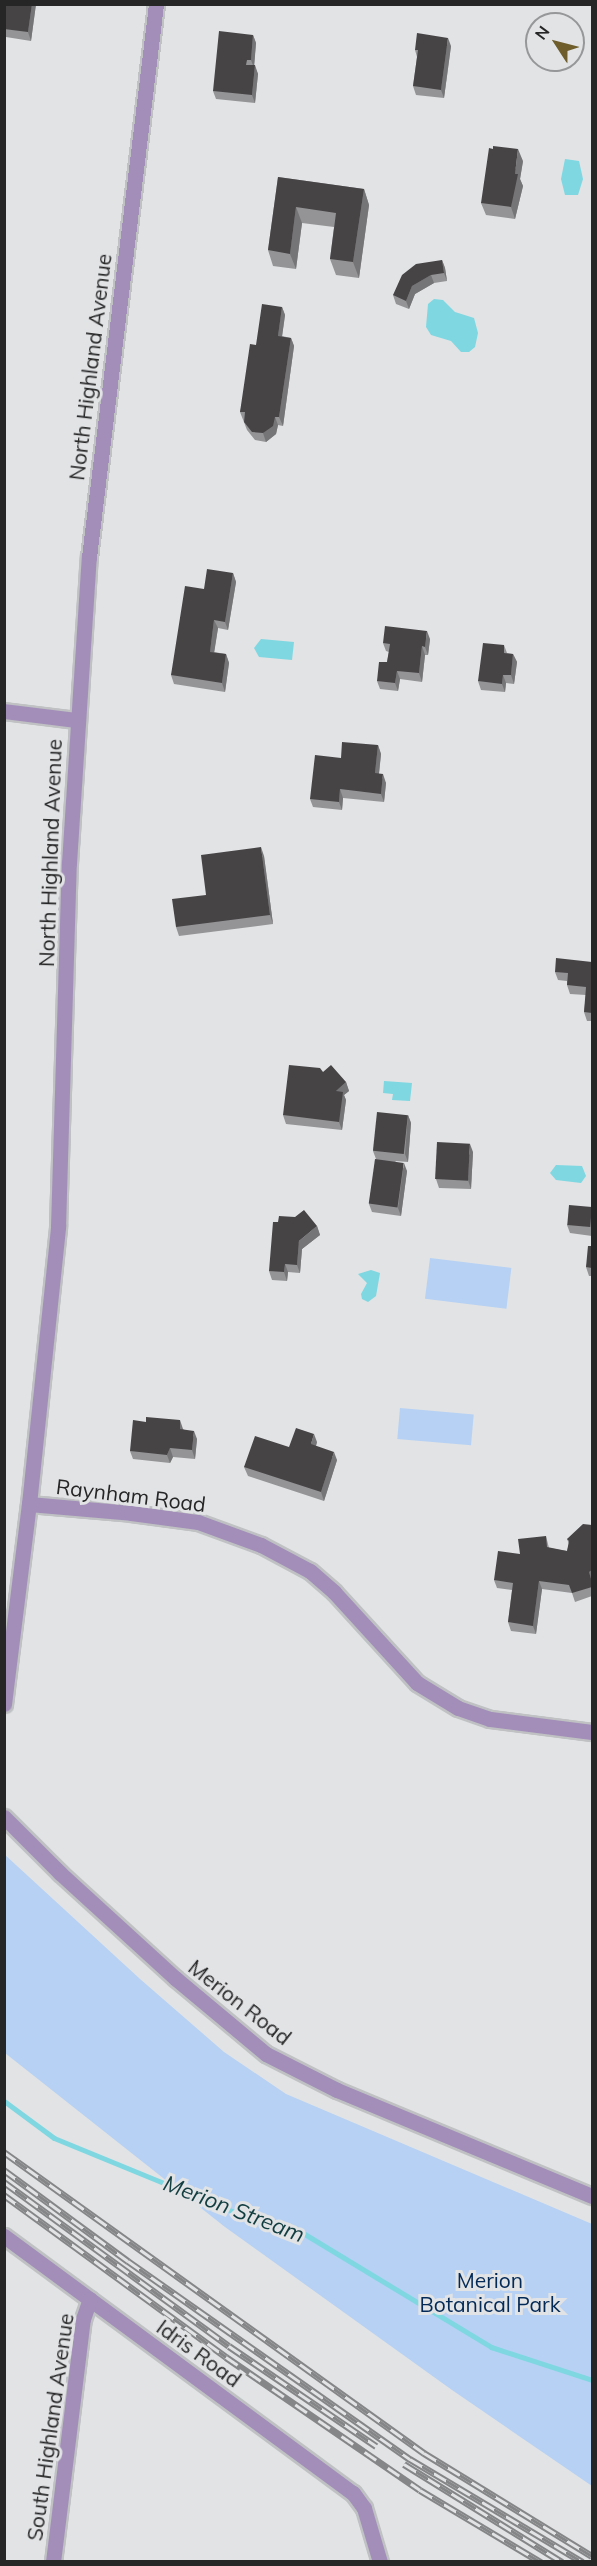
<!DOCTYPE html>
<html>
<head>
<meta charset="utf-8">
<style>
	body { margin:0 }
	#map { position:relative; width:597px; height:2566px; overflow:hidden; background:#e1e3e5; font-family:Mulish,sans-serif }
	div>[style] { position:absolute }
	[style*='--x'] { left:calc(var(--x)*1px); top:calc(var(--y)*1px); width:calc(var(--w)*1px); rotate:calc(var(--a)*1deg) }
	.green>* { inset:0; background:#b6d1f4; transform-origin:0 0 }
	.water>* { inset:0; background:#7ed7e1 }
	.stream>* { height:5px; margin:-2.5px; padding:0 2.5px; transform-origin:2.5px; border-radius:2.5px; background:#7ed7e1 }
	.roads { filter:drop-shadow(2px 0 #bfc1c3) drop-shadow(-2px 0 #bfc1c3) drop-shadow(0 2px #bfc1c3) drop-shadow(0 -2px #bfc1c3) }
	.minor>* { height:15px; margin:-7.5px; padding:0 7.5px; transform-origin:7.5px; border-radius:7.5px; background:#a28eb9 }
	.rail>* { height:7px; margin-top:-3.5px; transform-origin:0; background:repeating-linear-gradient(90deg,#e1e3e5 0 14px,#858687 0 28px); box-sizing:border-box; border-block:2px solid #858687 }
	.wall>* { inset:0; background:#949496 }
	.shaded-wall>* { inset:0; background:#757476 }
	.building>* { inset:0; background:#474446; transform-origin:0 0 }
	span { translate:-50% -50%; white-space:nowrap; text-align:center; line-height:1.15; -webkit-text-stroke:6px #e1e3e5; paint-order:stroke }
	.street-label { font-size:21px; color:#262627 }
	.park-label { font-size:21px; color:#032957 }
	.water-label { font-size:22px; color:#123d41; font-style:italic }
	.frame { position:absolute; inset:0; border:6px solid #262627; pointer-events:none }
	.north { position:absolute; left:525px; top:12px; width:60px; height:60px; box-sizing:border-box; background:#e1e3e5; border:2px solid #969799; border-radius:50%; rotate:306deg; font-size:16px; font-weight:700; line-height:24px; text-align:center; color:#262627 }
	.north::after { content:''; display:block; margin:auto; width:21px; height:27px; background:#6f5e2c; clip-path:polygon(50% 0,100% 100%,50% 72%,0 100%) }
</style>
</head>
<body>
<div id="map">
	<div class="green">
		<i style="left:430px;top:1258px;width:82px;height:41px;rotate:7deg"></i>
		<i style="left:400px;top:1408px;width:74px;height:31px;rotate:5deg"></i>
		<i style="clip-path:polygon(4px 1854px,140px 1979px,224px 2052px,286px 2094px,592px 2224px,592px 2486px,452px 2390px,225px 2227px,5px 2053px)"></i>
	</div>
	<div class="water">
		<i style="clip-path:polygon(565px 159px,579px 161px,583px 179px,578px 195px,565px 195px,561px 179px)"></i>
		<i style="clip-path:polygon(434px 299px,443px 300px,455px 312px,474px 318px,478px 333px,475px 347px,469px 352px,461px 352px,451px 341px,431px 335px,426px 327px,428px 304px)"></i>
		<i style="clip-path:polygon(261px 639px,294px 642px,292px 660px,259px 657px,254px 648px)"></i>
		<i style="clip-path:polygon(384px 1081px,412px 1083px,410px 1101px,392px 1100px,393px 1094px,383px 1093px)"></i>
		<i style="clip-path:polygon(556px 1165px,582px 1166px,586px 1176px,581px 1183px,556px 1180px,550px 1173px)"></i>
		<i style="clip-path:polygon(371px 1270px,380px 1273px,376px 1296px,368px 1302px,362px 1299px,361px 1294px,367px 1283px,358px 1274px)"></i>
	</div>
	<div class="stream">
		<i style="--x:4;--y:2101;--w:62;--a:36.5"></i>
		<i style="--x:54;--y:2138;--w:195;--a:22.3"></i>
		<i style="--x:234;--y:2212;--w:61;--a:14.3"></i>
		<i style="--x:293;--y:2227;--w:232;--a:31.2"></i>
		<i style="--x:491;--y:2347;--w:106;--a:18.1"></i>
	</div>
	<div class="roads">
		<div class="minor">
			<i style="--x:4;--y:711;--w:73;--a:7.1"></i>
			<i style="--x:29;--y:1504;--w:102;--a:5"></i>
			<i style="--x:131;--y:1513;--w:68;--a:7.7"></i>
			<i style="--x:198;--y:1522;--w:67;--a:20.1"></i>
			<i style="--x:261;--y:1545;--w:55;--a:28"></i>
			<i style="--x:310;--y:1571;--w:32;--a:41"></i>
			<i style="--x:334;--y:1592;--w:123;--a:47.6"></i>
			<i style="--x:417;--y:1683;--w:48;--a:31.4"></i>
			<i style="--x:458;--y:1708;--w:34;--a:19"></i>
			<i style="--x:490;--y:1719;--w:103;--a:7.3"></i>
			<i style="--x:4;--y:1704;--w:202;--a:-82.9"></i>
			<i style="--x:29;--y:1504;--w:279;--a:-84"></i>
			<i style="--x:58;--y:1227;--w:364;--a:-88.3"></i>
			<i style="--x:69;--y:863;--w:307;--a:-86.3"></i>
			<i style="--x:89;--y:557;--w:557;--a:-83.09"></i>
			<i style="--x:4;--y:1817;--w:79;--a:45"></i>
			<i style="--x:60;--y:1873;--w:156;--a:42.4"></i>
			<i style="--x:175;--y:1978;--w:119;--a:39.9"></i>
			<i style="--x:266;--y:2054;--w:80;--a:26.9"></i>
			<i style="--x:337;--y:2090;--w:276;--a:22.6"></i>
			<i style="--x:4;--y:2236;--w:433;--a:36.4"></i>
			<i style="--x:353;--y:2493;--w:19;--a:54"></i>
			<i style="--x:364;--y:2508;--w:56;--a:73.5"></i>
			<i style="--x:53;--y:2562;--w:245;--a:-83"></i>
			<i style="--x:83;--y:2319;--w:21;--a:-71"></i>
		</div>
	</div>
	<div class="rail">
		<i style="--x:4;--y:2152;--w:517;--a:35.63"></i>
		<i style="--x:424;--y:2453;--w:197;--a:31.5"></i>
		<i style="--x:4;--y:2170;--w:154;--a:36.3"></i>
		<i style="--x:128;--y:2261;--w:345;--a:35.1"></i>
		<i style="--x:410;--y:2459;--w:201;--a:30.8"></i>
		<i style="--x:4;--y:2182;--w:278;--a:36.1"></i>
		<i style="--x:229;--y:2346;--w:178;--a:34.2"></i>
		<i style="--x:4;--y:2195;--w:275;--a:36.1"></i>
		<i style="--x:226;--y:2357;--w:235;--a:34.4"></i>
		<i style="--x:420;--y:2490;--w:141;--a:30.8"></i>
		<i style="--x:404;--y:2464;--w:186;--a:31.8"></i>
	</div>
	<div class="wall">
		<i style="clip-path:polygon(4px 4px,36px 4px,31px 41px,6px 37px,4px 34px,5px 10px,4px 10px)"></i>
		<i style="clip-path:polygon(253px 35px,256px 43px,254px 65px,258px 74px,255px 103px,216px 99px,213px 91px)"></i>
		<i style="clip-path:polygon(451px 46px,444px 98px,416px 95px,413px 86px,417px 57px,415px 50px)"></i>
		<i style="clip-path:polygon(523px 161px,520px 179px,523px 186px,515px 219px,486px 215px,481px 203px)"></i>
		<i style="clip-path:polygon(278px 177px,364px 189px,369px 205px,359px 278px,336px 275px,330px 259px,334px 227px,302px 223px,296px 269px,273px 266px,268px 250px)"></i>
		<i style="clip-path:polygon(442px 260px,445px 268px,447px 281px,434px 283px,415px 294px,409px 309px,396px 304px,393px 295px)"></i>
		<i style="clip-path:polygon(282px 307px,285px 315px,282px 336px,291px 338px,294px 346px,283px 426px,278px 425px,276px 434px,266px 442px,255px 440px,247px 430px,240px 412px,256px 345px)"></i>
		<i style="clip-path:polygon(233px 573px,236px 582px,228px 630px,218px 628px,214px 652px,226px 654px,229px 663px,225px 692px,174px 684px,171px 675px,204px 589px)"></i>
		<i style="clip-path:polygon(430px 639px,428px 655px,425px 655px,422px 682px,400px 679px,398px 691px,380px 689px,377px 681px,387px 662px,389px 652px,386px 651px,383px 643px)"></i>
		<i style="clip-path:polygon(504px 645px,507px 653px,513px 654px,517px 662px,514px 684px,506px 683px,505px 692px,481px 690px,478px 681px)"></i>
		<i style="clip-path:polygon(378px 745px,381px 754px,379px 774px,386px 783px,384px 802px,343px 798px,342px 810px,313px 807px,310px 799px,341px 758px)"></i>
		<i style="clip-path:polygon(264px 856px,273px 924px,179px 936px,176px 927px,206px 895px)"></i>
		<i style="clip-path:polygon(592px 962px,592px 1021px,587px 1021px,584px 1012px,586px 995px,570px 994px,567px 985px,567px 981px,558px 980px,555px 972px)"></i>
		<i style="clip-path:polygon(323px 1072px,346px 1082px,349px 1091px,344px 1095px,346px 1100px,342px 1130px,286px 1124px,283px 1115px)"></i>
		<i style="clip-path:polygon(408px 1115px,411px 1123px,408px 1162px,395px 1161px,407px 1171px,401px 1216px,372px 1212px,369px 1204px,376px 1159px,373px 1151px)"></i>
		<i style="clip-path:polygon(473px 1152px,471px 1189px,439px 1188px,436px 1179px)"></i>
		<i style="clip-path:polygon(592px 1207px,592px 1236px,570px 1233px,567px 1225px)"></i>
		<i style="clip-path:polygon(317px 1226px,320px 1235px,302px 1249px,300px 1273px,288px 1272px,287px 1281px,272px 1280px,269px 1271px)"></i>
		<i style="clip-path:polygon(592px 1246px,592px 1276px,589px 1276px,586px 1267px)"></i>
		<i style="clip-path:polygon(183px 1429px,197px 1439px,195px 1459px,173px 1457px,170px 1463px,133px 1459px,130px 1451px)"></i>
		<i style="clip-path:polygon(317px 1442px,316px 1446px,337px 1460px,324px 1501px,248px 1476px,244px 1467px,289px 1447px)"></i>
		<i style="clip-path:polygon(592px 1525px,592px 1596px,575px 1602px,572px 1593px,542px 1589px,536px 1634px,511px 1631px,508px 1622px,512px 1590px,497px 1588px,494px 1580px,520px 1554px,546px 1536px,549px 1548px,567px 1551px,569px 1544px,567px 1539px)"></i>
	</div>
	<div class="shaded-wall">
		<i style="clip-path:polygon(32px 4px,36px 4px,31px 41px,28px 32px)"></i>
		<i style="clip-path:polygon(253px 35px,256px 43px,254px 68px,251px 60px)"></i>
		<i style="clip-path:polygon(448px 38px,451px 46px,444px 98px,441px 90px)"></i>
		<i style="clip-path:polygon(255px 65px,258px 74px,255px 103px,252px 95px)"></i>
		<i style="clip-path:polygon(518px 149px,523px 161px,520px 179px,523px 186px,515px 219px,511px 207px)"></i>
		<i style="clip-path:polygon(364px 189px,369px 205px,359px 278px,353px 262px)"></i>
		<i style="clip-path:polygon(296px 207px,302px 223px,296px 269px,290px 254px)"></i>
		<i style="clip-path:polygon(442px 260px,445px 268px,447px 281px,444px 273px)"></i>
		<i style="clip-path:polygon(431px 275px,434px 283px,415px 294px,409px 309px,406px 301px,412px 286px)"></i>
		<i style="clip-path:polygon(282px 307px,285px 315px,281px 344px,278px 336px)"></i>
		<i style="clip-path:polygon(291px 338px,294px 346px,283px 426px,279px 417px)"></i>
		<i style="clip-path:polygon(275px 417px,278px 425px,276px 434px,266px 442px,263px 433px)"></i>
		<i style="clip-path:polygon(233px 573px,236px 582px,228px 630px,225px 622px)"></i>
		<i style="clip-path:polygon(214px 620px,218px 628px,213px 660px,210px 652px)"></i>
		<i style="clip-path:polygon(427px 631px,430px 639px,428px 655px,425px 647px)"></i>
		<i style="clip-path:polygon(422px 646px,425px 655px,422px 682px,419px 673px)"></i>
		<i style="clip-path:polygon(226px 654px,229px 663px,225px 692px,222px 683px)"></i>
		<i style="clip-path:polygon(513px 654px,517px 662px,514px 684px,511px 675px)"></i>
		<i style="clip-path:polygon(397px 671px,400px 679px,398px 691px,395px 683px)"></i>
		<i style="clip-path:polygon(503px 675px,506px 683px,505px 692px,502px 684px)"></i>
		<i style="clip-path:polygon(378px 745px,381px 754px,378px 782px,375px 773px)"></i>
		<i style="clip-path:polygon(383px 774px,386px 783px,384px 802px,381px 794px)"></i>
		<i style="clip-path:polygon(340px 789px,343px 798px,342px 810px,339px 802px)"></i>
		<i style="clip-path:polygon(261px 847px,264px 856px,273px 924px,270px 915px)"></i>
		<i style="clip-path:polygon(346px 1082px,349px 1091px,344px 1095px,346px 1100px,342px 1130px,339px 1122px,336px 1091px)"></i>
		<i style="clip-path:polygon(408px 1115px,411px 1123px,408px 1162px,405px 1154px)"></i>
		<i style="clip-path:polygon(470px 1144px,473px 1152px,471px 1189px,468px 1180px)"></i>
		<i style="clip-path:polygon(404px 1163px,407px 1171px,401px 1216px,398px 1208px)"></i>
		<i style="clip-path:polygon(317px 1226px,320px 1235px,302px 1249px,300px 1273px,297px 1265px,299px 1241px)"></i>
		<i style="clip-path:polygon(285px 1264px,288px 1272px,287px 1281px,284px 1272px)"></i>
		<i style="clip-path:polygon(180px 1420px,183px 1429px,183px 1438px,180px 1429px)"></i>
		<i style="clip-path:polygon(194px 1431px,197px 1439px,195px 1459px,192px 1450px)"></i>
		<i style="clip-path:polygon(314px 1434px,317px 1442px,314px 1452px,311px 1444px)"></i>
		<i style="clip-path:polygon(170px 1448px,173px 1457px,170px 1463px,167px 1455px)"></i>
		<i style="clip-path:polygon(334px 1452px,337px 1460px,324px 1501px,321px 1492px)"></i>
		<i style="clip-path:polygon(592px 1570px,592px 1582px,589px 1572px)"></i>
		<i style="clip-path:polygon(539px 1581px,542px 1589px,536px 1634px,533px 1626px)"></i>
	</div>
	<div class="building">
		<i style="clip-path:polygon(6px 4px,32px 4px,28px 32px,4px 29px,4px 17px)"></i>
		<i style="clip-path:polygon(219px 31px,253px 35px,251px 60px,247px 60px,246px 65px,255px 65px,252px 95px,213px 91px)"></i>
		<i style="clip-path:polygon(417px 33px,448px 38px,441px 90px,413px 86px,418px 50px,415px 50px)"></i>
		<i style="clip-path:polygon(493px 146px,518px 149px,515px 174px,518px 174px,511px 207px,481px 203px,489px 148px,493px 149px)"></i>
		<i style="clip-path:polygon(278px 177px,364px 189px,353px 262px,330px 259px,336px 213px,296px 207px,290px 254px,268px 250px)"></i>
		<i style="clip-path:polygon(442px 260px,444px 273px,431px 275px,412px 286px,406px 301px,393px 295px,402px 275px,416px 264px)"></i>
		<i style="clip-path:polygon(262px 304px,282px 307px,278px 336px,291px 338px,279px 417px,275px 417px,273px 426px,263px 433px,252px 432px,244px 422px,245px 412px,240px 412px,250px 344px,256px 345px)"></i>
		<i style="clip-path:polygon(207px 569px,233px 573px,225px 622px,214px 620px,210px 652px,226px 654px,222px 683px,171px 675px,185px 586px,204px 589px)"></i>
		<i style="clip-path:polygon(385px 626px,427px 631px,425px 647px,422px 646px,419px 673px,397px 671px,395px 683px,377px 681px,379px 662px,387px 662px,390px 644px,383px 643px)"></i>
		<i style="clip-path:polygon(483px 643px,504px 645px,504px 653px,513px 654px,511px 675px,503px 675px,502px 684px,478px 681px)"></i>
		<i style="clip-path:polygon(342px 742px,378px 745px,375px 773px,383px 774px,381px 794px,340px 789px,339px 802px,310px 799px,315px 755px,341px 758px)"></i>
		<i style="clip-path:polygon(261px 847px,270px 915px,176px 927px,172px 899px,206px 895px,201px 855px)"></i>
		<i style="clip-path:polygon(556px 958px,592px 962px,592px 1013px,584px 1012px,586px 987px,567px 985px,568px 973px,555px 972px)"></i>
		<i style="clip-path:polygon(289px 1065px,320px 1068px,323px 1072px,331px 1065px,346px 1082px,336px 1091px,343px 1092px,339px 1122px,283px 1115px)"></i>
		<i style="left:377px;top:1112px;width:31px;height:39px;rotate:6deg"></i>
		<i style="left:437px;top:1142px;width:33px;height:37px;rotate:3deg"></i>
		<i style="left:375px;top:1159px;width:29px;height:45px;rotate:8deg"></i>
		<i style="left:569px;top:1205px;width:23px;height:20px;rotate:5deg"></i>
		<i style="clip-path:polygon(304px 1210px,317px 1226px,299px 1241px,297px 1265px,285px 1264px,284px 1272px,269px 1271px,273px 1222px,278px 1222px,279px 1216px,295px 1217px)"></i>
		<i style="clip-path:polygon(588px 1246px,592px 1246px,592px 1268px,586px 1267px)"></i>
		<i style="clip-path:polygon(146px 1417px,180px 1420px,180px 1429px,194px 1431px,192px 1450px,170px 1448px,167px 1455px,130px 1451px,133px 1420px,146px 1422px)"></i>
		<i style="clip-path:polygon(296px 1428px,314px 1434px,311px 1444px,334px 1452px,321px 1492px,244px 1467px,255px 1436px,289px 1447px)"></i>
		<i style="clip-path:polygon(583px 1524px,592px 1525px,592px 1570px,589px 1572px,592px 1582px,592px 1587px,572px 1593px,569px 1585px,539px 1581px,533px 1626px,508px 1622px,513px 1583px,494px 1580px,498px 1551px,520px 1554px,518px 1539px,546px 1536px,547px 1547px,567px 1551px,569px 1541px,567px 1539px)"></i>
	</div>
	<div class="street-label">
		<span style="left:90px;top:367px;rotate:-83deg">North Highland Avenue</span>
		<span style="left:50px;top:853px;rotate:-88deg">North Highland Avenue</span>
		<span style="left:131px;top:1495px;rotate:7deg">Raynham Road</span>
		<span style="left:240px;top:2002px;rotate:38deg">Merion Road</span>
		<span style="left:199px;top:2353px;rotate:36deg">Idris Road</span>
		<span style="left:50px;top:2427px;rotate:-82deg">South Highland Avenue</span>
	</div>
	<div class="park-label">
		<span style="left:490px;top:2292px">Merion<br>Botanical Park</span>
	</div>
	<div class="water-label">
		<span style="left:234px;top:2209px;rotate:21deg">Merion Stream</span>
	</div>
	<div class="frame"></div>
	<div class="north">N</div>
</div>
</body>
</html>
